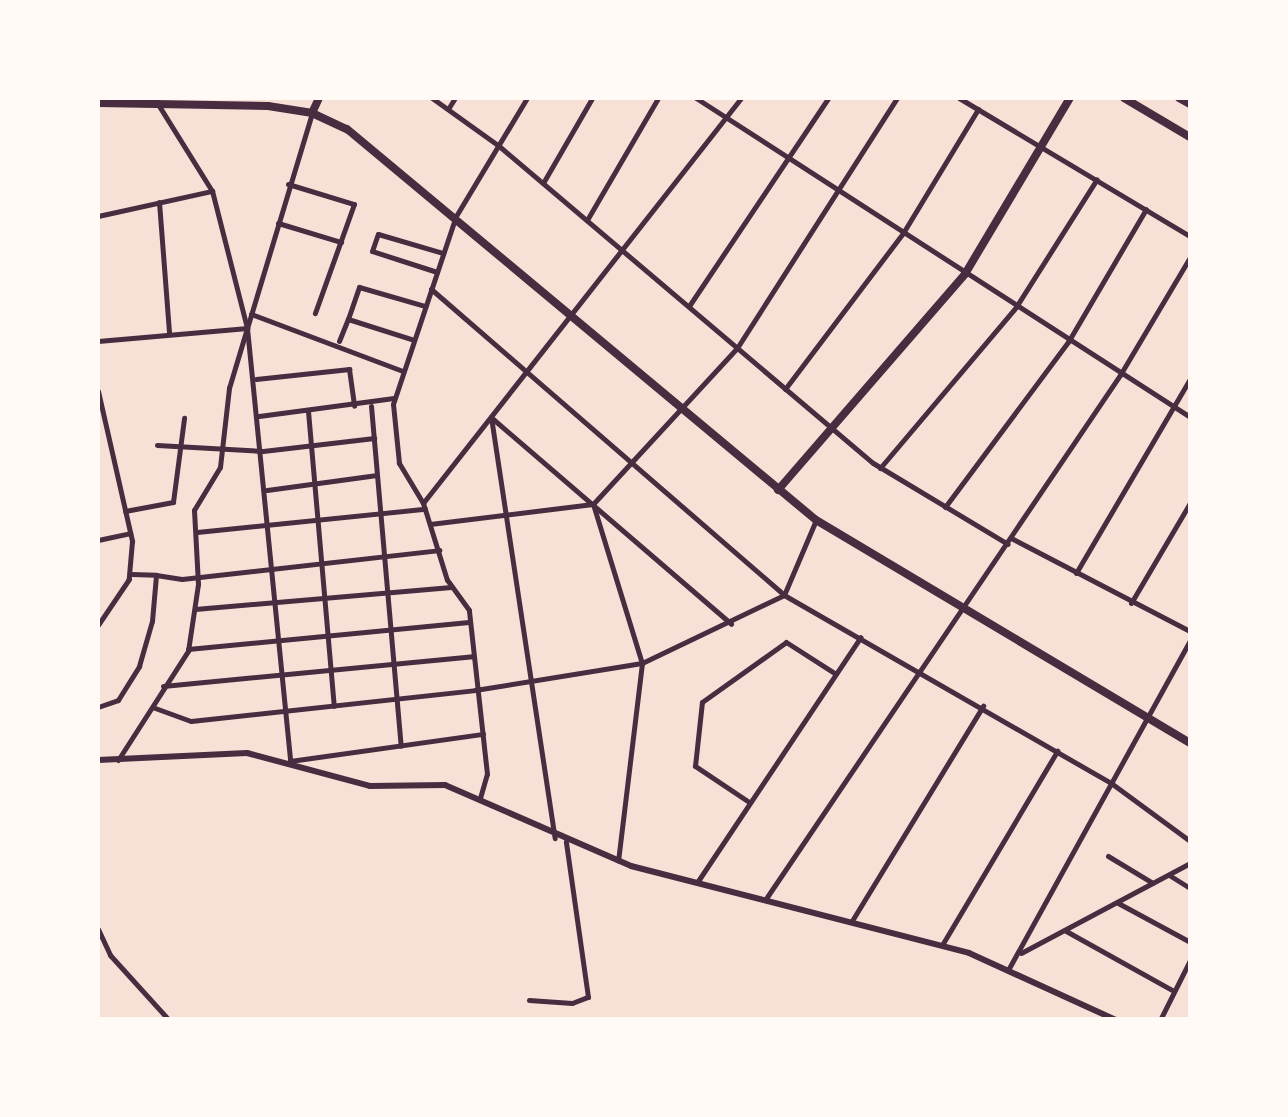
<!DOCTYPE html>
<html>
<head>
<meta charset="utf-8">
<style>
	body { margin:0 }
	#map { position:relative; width:1288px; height:1117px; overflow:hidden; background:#f7e1d7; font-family:Literata,serif }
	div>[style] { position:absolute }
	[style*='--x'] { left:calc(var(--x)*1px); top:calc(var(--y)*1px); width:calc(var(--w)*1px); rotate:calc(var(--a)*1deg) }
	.minor>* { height:5px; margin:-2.5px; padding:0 2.5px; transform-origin:2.5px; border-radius:2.5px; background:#4a2c40 }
	.tertiary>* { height:6px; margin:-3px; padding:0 3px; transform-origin:3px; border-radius:3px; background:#4a2c40 }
	.secondary>* { height:8px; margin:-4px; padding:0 4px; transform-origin:4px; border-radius:4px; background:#4a2c40 }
	.primary>* { height:8px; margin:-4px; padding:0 4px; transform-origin:4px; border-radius:4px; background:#4a2c40 }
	span { translate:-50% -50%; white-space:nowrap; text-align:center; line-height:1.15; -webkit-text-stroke:8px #fffaf5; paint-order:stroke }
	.frame { position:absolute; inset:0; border:100px solid #fffaf5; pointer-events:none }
</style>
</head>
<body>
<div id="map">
	<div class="minor">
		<i style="--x:432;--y:98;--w:82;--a:35.6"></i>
		<i style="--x:499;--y:146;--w:490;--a:40.3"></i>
		<i style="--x:873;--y:463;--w:157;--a:31"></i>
		<i style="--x:696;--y:98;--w:588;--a:32.85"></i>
		<i style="--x:959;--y:98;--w:269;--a:30.9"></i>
		<i style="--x:448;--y:109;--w:13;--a:-58"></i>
		<i style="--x:312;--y:113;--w:225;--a:106.8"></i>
		<i style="--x:247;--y:328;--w:435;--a:84.3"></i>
		<i style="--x:290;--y:761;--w:195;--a:-8"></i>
		<i style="--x:543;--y:183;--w:98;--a:-60"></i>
		<i style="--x:288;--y:184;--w:69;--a:16.9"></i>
		<i style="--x:354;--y:204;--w:116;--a:109.7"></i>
		<i style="--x:159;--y:202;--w:131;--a:85.6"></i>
		<i style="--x:98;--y:216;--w:117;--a:-12.4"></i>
		<i style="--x:587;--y:220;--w:141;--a:-59.8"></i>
		<i style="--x:278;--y:223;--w:66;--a:16.8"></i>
		<i style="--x:437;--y:272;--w:68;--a:-162.1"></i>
		<i style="--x:372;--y:251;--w:18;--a:-71"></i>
		<i style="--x:378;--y:234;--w:68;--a:16.3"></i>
		<i style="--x:431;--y:289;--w:467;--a:40.9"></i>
		<i style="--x:784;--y:595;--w:377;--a:29.9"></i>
		<i style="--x:1111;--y:783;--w:98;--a:36.3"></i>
		<i style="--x:689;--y:306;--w:250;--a:-56.2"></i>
		<i style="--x:251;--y:314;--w:162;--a:20.6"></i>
		<i style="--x:348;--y:319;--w:34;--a:-71"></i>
		<i style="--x:359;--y:287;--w:69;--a:16.1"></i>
		<i style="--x:98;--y:341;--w:150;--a:-5"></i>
		<i style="--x:339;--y:341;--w:24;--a:-68"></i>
		<i style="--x:348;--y:319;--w:69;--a:17.7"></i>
		<i style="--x:256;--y:379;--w:94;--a:-6.1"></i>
		<i style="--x:349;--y:369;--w:37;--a:82"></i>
		<i style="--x:785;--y:389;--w:196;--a:-52.9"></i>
		<i style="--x:903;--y:233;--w:145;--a:-58.8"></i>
		<i style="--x:98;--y:391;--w:154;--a:77.2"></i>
		<i style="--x:132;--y:541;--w:38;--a:95"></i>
		<i style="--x:129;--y:579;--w:55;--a:124"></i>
		<i style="--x:371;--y:406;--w:341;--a:85"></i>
		<i style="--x:308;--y:411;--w:296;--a:85"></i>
		<i style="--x:259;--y:416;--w:136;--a:-7.6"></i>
		<i style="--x:491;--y:417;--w:426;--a:81.4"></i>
		<i style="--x:493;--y:419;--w:314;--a:40.7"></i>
		<i style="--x:157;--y:445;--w:106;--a:3.2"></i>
		<i style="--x:263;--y:451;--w:112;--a:-6.7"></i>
		<i style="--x:880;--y:468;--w:211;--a:-49.8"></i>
		<i style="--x:1016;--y:307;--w:151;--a:-57.7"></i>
		<i style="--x:267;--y:490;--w:111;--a:-7.8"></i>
		<i style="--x:423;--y:503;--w:515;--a:-51.86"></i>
		<i style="--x:593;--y:504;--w:166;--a:72.9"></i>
		<i style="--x:642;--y:663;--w:199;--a:96.9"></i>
		<i style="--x:945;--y:507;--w:206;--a:-53.3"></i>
		<i style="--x:1068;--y:342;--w:154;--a:-59.6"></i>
		<i style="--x:125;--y:511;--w:49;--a:-10.6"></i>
		<i style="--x:173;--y:502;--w:85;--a:-82.5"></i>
		<i style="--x:430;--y:524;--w:164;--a:-7"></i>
		<i style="--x:593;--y:504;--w:212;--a:-47.3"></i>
		<i style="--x:737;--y:348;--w:297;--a:-57.4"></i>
		<i style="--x:197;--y:532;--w:229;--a:-5.8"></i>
		<i style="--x:1011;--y:538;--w:202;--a:27.5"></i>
		<i style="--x:98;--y:540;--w:33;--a:-12"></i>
		<i style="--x:1076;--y:573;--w:225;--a:-59.6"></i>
		<i style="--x:131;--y:574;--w:25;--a:2"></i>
		<i style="--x:1131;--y:603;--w:116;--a:-59.5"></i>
		<i style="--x:195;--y:609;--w:257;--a:-4.9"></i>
		<i style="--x:188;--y:649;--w:282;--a:-5.5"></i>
		<i style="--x:163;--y:686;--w:311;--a:-5.5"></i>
		<i style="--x:98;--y:707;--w:21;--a:-19"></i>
		<i style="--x:118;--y:700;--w:40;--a:-58"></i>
		<i style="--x:139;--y:666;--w:47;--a:-73.9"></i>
		<i style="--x:152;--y:621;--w:46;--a:-85"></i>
		<i style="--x:156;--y:575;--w:26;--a:9"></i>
		<i style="--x:182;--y:579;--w:259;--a:-6.4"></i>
		<i style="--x:155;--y:708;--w:38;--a:20"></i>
		<i style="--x:191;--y:721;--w:286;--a:-6.2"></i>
		<i style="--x:475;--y:690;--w:169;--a:-9.2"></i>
		<i style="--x:642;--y:663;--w:157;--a:-25.6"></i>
		<i style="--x:784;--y:595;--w:82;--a:-66.9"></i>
		<i style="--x:118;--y:760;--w:130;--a:-57.3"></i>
		<i style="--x:188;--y:651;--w:68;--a:-81.5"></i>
		<i style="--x:198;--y:584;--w:74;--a:-93.1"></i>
		<i style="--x:194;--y:510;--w:50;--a:-58.8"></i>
		<i style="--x:220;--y:467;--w:80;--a:-83.5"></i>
		<i style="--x:229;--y:388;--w:63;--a:-73.3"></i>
		<i style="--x:247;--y:328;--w:141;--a:-104.3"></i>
		<i style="--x:212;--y:191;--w:110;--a:-121.9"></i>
		<i style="--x:480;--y:798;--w:25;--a:-74"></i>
		<i style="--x:487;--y:774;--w:165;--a:-96.3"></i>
		<i style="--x:469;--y:610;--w:37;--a:-126"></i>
		<i style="--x:447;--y:580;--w:81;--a:-107.3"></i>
		<i style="--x:423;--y:503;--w:47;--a:-121"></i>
		<i style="--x:399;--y:463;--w:59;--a:-95.8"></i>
		<i style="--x:393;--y:404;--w:198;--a:-71.5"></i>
		<i style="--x:456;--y:216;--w:138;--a:-59"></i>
		<i style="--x:749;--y:802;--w:65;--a:-146.3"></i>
		<i style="--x:695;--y:766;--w:64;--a:-83.8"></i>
		<i style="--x:702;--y:702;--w:103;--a:-35.5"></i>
		<i style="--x:786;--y:642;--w:59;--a:32.6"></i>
		<i style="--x:1108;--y:856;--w:52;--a:31"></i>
		<i style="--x:1169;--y:875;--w:25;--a:32"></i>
		<i style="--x:698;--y:881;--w:293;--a:-56.3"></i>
		<i style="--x:767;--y:897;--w:630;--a:-55.93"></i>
		<i style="--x:1120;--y:375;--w:137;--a:-59.3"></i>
		<i style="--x:1118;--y:903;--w:82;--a:28.4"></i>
		<i style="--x:853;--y:919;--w:250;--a:-58.6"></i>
		<i style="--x:98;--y:929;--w:29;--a:65"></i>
		<i style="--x:110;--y:955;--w:88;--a:47.8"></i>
		<i style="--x:1066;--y:931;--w:121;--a:29.1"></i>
		<i style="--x:942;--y:945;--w:226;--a:-59.3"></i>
		<i style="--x:1021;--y:953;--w:191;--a:-28"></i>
		<i style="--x:1008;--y:970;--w:377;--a:-61.1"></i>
		<i style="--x:529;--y:1000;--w:43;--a:4"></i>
		<i style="--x:572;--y:1003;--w:17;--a:-21"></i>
		<i style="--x:588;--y:997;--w:157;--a:-98.1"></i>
		<i style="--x:1160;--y:1020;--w:67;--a:-63.4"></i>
	</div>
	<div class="tertiary">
		<i style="--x:98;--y:760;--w:149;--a:-2.7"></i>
		<i style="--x:247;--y:753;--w:127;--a:15"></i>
		<i style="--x:370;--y:786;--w:75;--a:-0.8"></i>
		<i style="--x:445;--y:785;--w:203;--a:23.5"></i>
		<i style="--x:631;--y:866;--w:349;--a:14.4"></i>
		<i style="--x:969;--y:953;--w:162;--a:24.5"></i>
	</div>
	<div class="secondary">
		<i style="--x:98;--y:103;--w:170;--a:1"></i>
		<i style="--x:268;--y:106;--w:45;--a:9"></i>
		<i style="--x:312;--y:113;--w:38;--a:25"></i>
		<i style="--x:347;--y:129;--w:611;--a:39.82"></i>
		<i style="--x:816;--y:520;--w:435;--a:30.8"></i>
		<i style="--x:312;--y:113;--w:17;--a:-65"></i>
		<i style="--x:778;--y:490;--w:286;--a:-49.1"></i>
		<i style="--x:965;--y:274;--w:205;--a:-59.2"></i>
	</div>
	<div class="primary">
		<i style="--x:1124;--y:98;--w:77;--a:30.6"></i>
		<i style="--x:1179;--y:98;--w:13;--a:29"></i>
	</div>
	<div class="frame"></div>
</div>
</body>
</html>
